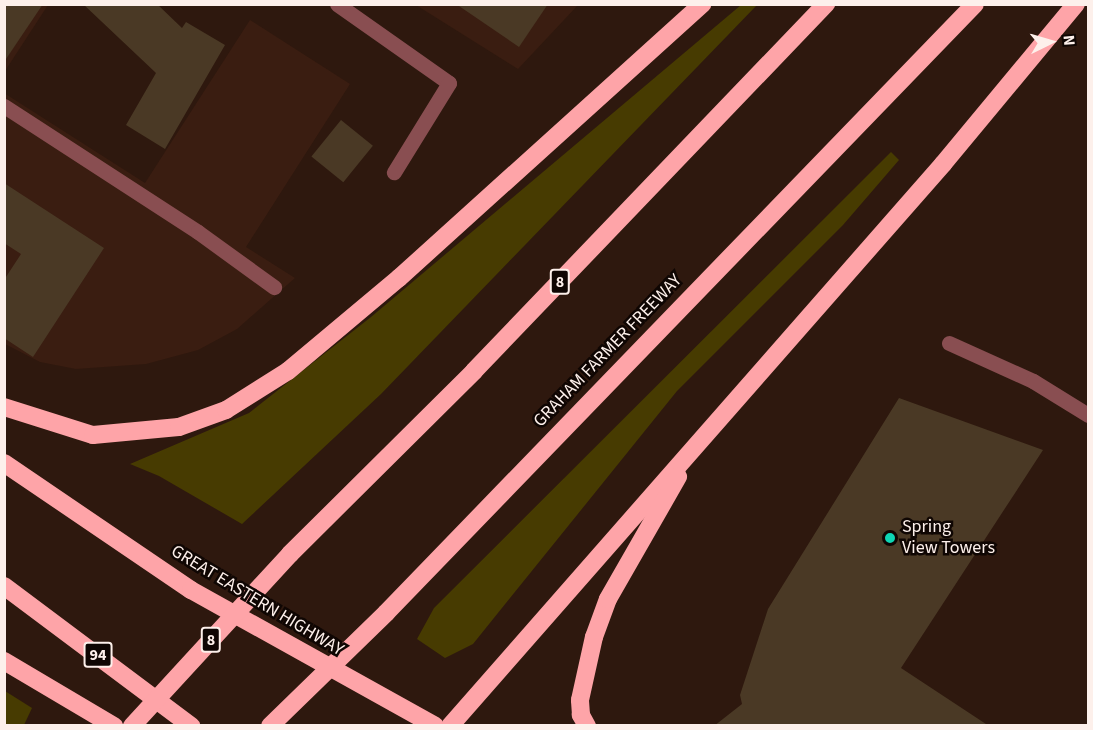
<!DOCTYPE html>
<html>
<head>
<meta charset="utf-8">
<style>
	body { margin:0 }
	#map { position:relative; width:1093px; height:730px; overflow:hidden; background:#2e180e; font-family:"Source Sans 3",sans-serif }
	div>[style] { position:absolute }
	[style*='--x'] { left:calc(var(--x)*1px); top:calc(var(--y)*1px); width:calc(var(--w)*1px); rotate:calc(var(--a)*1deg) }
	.built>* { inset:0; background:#3a1d11 }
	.green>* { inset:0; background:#473b01 }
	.building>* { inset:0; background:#4a3925; transform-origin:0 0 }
	.minor>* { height:15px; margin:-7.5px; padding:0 7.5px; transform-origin:7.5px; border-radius:7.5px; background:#894e51 }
	.highway>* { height:18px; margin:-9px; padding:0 9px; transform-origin:9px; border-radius:9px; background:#fea4a8 }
	.highway-bridge>* { height:18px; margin:-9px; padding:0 9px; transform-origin:9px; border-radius:9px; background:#fea4a8 }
	.dots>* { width:16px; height:16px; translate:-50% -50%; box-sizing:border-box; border:3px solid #0f0603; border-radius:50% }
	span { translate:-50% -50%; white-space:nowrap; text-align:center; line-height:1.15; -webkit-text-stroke:5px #0f0603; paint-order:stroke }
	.shield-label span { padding:2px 4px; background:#0f0603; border:2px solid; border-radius:4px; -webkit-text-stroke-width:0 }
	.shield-label { font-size:16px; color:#fdf0eb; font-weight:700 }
	.street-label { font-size:18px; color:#fdf0eb }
	.poi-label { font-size:18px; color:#fdf0eb }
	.left { translate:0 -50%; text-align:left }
	.frame { position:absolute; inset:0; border:6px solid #fdf0eb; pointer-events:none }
	.north { position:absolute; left:1021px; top:12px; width:60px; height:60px; -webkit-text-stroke:4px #0f0603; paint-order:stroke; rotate:85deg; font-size:16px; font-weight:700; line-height:24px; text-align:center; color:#fdf0eb }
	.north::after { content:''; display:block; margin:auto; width:21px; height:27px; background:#fdf0eb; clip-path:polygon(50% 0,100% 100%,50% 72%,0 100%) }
</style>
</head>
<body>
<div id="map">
	<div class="built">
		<i style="clip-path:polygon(5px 5px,48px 5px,5px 71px)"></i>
		<i style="clip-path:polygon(416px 5px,578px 5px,518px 69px)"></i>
		<i style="clip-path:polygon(250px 20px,350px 84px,246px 247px,295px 278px,237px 329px,198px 350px,146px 364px,76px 369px,40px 362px,5px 344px,4px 93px,145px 183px)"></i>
	</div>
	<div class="green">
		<i style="clip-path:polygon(741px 5px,757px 5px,381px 394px,242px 524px,159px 476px,130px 464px,249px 413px,371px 317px)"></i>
		<i style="clip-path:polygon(891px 152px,899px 160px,843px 225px,677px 391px,473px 644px,445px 658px,417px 639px,434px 608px)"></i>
		<i style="clip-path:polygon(5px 691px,32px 708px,24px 725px,5px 725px)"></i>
	</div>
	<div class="building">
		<i style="clip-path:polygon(4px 4px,43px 4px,4px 62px)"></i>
		<i style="clip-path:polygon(83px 4px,157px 4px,182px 28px,186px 22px,225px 45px,165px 149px,126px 125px,156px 73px)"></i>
		<i style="clip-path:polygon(456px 4px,548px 4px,519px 47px)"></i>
		<i style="left:341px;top:120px;width:41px;height:47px;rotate:39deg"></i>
		<i style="clip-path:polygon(4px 183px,104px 248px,33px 357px,4px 338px,4px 280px,21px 254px,4px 243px)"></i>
		<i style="clip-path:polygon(899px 398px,1043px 450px,901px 668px,989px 726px,714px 726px,742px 704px,740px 695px,768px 609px)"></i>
	</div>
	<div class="minor">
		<i style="--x:337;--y:4;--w:137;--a:35.2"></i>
		<i style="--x:449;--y:83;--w:105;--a:121.7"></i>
		<i style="--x:4;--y:106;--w:231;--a:33"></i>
		<i style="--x:198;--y:232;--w:94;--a:35.9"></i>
		<i style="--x:949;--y:343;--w:92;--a:24.3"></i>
		<i style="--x:1033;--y:381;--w:65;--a:31.7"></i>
	</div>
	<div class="highway">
		<i style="--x:4;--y:407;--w:93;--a:17.5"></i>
		<i style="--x:93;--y:435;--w:86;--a:-5.3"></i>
		<i style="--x:179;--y:427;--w:50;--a:-19.9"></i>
		<i style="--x:226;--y:410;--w:73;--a:-32.2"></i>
		<i style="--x:288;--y:371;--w:145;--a:-40"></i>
		<i style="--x:399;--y:278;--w:409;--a:-42.1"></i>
		<i style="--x:4;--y:463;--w:226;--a:34.2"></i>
		<i style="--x:191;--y:590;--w:279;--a:29.1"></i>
		<i style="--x:290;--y:554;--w:260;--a:-44.8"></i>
		<i style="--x:474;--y:371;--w:509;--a:-46.2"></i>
		<i style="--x:4;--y:586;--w:234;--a:36.8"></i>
		<i style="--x:386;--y:613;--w:847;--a:-45.96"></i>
		<i style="--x:4;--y:661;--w:128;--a:30.6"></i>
		<i style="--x:450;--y:726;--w:748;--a:-48.74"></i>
		<i style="--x:943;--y:164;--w:208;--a:-50.3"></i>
		<i style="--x:587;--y:726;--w:13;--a:-119"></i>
		<i style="--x:581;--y:715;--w:15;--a:-94"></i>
		<i style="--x:580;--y:700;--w:65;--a:-77.5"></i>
		<i style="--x:594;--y:637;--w:40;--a:-69.8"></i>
		<i style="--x:608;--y:599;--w:141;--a:-60.2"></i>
	</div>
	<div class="highway-bridge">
		<i style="--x:132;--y:726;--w:234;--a:-47.4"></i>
		<i style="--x:270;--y:726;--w:162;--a:-44.2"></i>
	</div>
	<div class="dots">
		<i style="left:890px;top:538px;background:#0ed5b4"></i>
	</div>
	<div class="shield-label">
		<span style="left:560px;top:282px">8</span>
		<span style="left:211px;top:640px">8</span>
		<span style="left:98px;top:655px">94</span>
	</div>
	<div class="street-label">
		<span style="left:608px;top:351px;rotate:-46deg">GRAHAM FARMER FREEWAY</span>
		<span style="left:257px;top:601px;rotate:31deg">GREAT EASTERN HIGHWAY</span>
	</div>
	<div class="poi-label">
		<span class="left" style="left:902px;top:538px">Spring<br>View Towers</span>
	</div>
	<div class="frame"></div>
	<div class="north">N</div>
</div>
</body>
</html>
